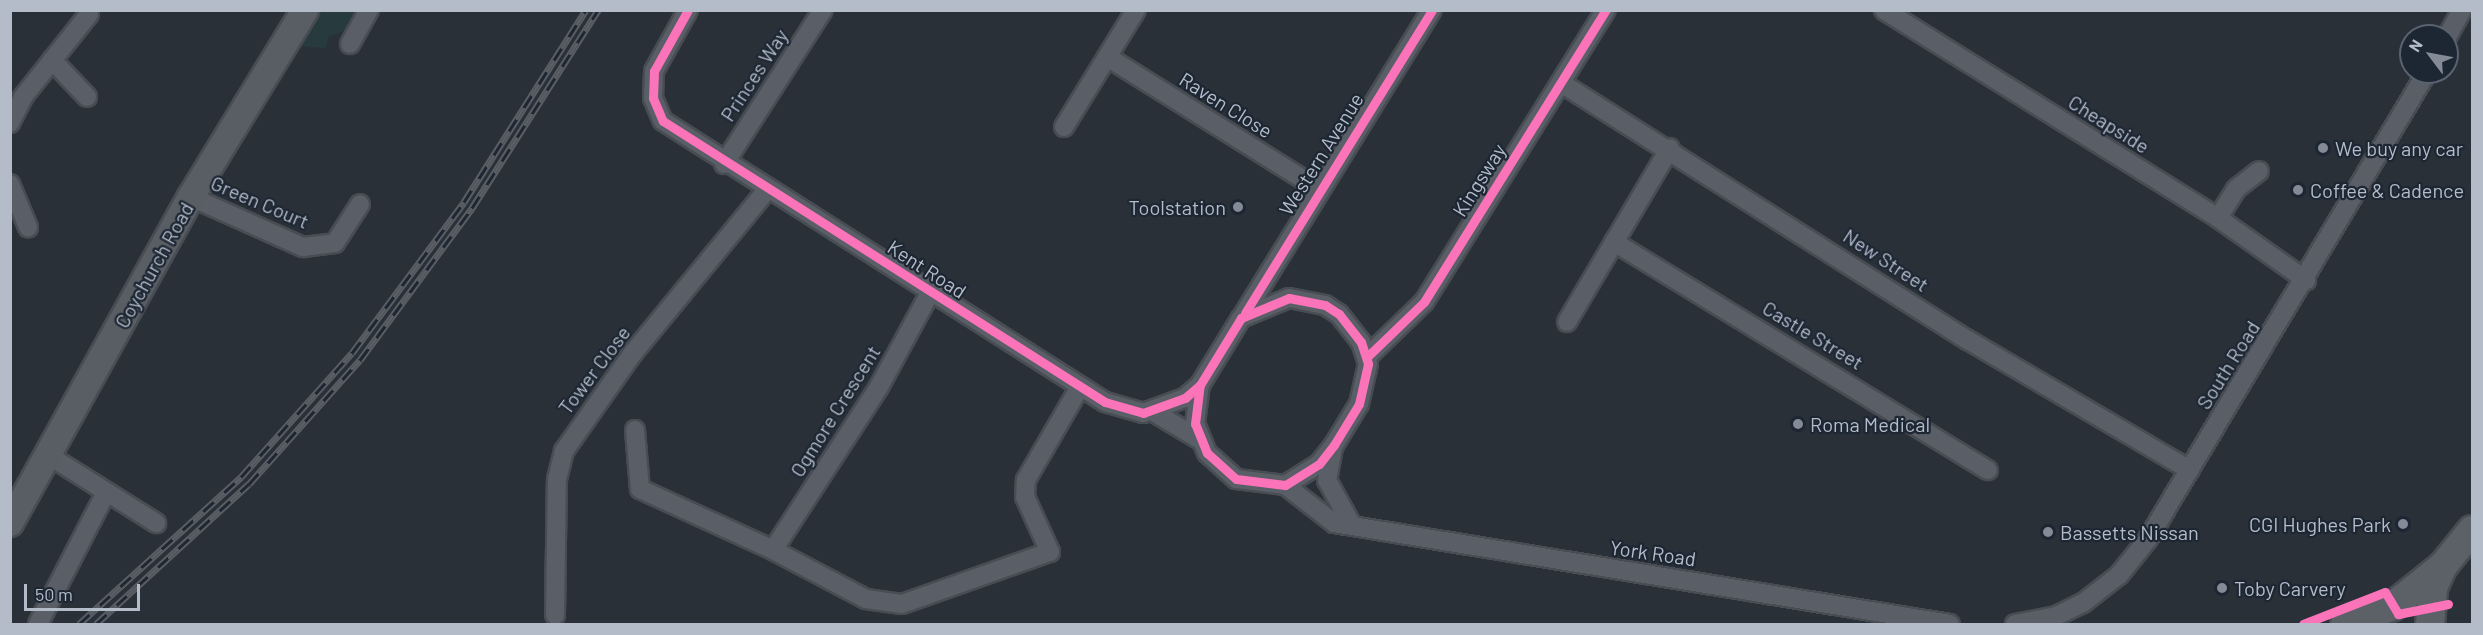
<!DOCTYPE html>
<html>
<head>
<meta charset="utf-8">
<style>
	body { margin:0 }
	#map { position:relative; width:2483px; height:635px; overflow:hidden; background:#2a3038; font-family:Barlow,sans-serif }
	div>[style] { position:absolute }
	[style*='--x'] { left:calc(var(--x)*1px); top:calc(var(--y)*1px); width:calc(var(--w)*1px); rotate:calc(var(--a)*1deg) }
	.green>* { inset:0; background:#273a3e }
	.roads { filter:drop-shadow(2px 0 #484c53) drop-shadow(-2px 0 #484c53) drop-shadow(0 2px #484c53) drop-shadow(0 -2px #484c53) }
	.minor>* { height:18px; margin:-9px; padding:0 9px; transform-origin:9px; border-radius:9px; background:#5a5e66 }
	.secondary>* { height:26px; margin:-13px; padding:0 13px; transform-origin:13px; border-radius:13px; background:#595d64 }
	.primary>* { height:28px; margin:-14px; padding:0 14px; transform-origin:14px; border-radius:14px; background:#5c6168 }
	.rail>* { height:7px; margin-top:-3.5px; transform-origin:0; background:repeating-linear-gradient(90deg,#1d2633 0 14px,#595d64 0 28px); box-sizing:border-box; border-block:2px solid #595d64 }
	.cycleway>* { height:9px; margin:-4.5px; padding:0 4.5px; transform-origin:4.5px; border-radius:4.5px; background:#fb73b8 }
	.dots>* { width:16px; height:16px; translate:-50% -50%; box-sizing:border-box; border:3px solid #1d2633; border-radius:50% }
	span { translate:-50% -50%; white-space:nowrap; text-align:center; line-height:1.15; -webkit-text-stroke:4.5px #1d2633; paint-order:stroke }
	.street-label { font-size:20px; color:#b4bcc9 }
	.poi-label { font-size:20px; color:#b4bcc9 }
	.left { translate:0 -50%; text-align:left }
	.right { translate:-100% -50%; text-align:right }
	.frame { position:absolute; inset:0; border:12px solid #b4bcc9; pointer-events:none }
	.north { position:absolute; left:2399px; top:24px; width:60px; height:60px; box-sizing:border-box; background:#1d2633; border:2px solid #59626f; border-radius:50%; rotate:302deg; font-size:16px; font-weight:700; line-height:24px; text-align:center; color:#b4bcc9 }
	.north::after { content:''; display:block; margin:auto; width:21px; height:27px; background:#848b96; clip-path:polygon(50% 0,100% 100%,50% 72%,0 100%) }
	.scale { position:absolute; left:24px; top:584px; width:116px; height:27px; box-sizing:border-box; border:3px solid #b4bcc9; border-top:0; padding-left:8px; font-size:18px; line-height:21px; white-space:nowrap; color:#b4bcc9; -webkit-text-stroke:4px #1d2633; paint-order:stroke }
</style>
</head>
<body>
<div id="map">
	<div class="green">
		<i style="clip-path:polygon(317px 11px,357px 11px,345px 31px,329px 36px,326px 48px,296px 46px)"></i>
	</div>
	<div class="roads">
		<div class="minor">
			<i style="--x:688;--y:10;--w:70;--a:119.1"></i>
			<i style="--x:654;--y:71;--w:27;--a:92"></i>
			<i style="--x:653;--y:98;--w:25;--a:67"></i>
			<i style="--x:663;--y:121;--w:524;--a:32.45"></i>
			<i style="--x:1105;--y:402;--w:40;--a:16"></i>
			<i style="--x:1143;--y:413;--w:45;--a:-19.7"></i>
			<i style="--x:1185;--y:398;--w:20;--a:-41"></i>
			<i style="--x:1200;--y:385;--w:79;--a:-58.5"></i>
			<i style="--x:1241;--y:318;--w:52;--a:-22.6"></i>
			<i style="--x:1289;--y:298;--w:37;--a:11"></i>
			<i style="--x:1325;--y:305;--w:17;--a:33"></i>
			<i style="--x:1339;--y:314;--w:36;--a:52"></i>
			<i style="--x:1361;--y:342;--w:23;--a:72"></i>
			<i style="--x:1368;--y:364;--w:41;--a:102.7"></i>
			<i style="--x:1359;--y:404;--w:48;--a:121.4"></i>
			<i style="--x:1334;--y:445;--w:24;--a:128"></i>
			<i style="--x:1319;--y:464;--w:40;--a:148"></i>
			<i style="--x:1285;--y:485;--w:49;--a:-173"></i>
			<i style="--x:1236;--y:479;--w:39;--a:-138"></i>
			<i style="--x:1207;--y:453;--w:31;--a:-112"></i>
			<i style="--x:1195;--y:424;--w:39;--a:-83"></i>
			<i style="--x:1884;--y:10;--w:393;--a:31.9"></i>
			<i style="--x:2218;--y:218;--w:108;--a:35.2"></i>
			<i style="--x:2447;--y:37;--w:31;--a:-61"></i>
			<i style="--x:350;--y:44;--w:39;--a:-61"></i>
			<i style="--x:1109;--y:58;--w:249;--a:32"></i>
			<i style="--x:52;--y:60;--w:51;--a:46.6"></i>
			<i style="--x:1561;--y:83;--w:481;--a:32.3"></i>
			<i style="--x:1968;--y:340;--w:257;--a:30.4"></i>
			<i style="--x:10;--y:123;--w:29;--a:-63"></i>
			<i style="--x:23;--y:97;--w:106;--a:-51.5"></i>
			<i style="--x:1064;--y:127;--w:137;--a:-58.4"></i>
			<i style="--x:724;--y:164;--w:183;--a:-57.3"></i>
			<i style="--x:10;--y:184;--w:47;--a:67.3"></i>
			<i style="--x:191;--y:197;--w:123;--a:24.1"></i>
			<i style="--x:303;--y:247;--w:32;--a:-7"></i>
			<i style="--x:335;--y:243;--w:46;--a:-57.3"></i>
			<i style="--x:2218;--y:218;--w:34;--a:-58"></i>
			<i style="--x:2236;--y:189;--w:29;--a:-38"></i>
			<i style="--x:1614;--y:242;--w:438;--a:31.4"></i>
			<i style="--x:930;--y:293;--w:107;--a:118.5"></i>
			<i style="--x:879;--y:387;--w:194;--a:123"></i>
			<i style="--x:773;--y:550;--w:105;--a:27.8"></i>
			<i style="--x:866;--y:599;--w:36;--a:8"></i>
			<i style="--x:902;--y:604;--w:157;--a:-19.4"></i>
			<i style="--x:1050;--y:552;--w:60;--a:-114.4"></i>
			<i style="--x:1025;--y:497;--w:17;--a:-87"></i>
			<i style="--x:1026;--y:480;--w:108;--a:-59.9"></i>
			<i style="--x:1244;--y:314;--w:357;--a:-58.3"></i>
			<i style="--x:1567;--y:322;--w:202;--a:-59.4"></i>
			<i style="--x:1367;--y:357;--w:79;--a:-44"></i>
			<i style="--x:1424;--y:302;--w:344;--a:-58.1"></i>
			<i style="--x:1152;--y:411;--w:55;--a:30.8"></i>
			<i style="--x:635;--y:430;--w:59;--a:85.2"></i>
			<i style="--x:640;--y:489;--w:146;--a:24.6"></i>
			<i style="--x:1333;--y:447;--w:34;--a:100"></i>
			<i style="--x:1327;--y:480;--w:48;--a:61.3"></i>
			<i style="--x:48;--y:455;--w:128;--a:32.2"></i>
			<i style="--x:1285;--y:485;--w:62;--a:37.8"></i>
			<i style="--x:1334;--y:523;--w:624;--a:9.31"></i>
			<i style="--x:555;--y:615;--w:136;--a:-89.2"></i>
			<i style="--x:557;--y:479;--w:29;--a:-76"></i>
			<i style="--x:564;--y:451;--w:120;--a:-54.9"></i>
			<i style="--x:633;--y:353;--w:211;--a:-50.6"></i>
			<i style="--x:38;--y:624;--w:146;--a:-62.7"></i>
			<i style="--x:2015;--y:624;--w:42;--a:-11"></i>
			<i style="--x:2056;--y:616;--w:30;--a:-26"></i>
			<i style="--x:2083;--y:603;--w:46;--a:-37.9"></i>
			<i style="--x:2119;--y:575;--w:46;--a:-51.1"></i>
			<i style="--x:2148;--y:539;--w:544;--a:-59.14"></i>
		</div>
		<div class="secondary">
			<i style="--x:10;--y:523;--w:373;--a:-61"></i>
			<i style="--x:191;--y:197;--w:219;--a:-58.6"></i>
		</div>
		<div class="primary">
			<i style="--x:2345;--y:624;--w:51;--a:-20.6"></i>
			<i style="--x:2393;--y:606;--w:64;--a:-38.7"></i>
			<i style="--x:2430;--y:624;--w:36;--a:-85"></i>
			<i style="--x:2433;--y:588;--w:24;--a:-66"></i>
			<i style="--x:2443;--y:566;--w:46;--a:-51.1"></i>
		</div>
	</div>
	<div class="rail">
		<i style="--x:79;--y:624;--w:219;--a:-42.2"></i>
		<i style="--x:241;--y:477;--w:166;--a:-48.2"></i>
		<i style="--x:352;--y:353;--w:188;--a:-53.4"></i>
		<i style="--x:464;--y:202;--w:227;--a:-57.6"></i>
		<i style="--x:96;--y:624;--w:207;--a:-42.5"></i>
		<i style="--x:249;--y:484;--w:166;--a:-48.2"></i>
		<i style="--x:360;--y:360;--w:189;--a:-53.6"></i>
		<i style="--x:472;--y:208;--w:235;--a:-57.5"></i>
	</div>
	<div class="cycleway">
		<i style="--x:688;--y:10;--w:70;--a:119.1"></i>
		<i style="--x:654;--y:71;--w:27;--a:92"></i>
		<i style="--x:653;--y:98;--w:25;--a:67"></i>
		<i style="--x:663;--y:121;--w:524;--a:32.45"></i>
		<i style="--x:1105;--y:402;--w:40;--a:16"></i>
		<i style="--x:1143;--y:413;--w:45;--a:-19.7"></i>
		<i style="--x:1185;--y:398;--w:20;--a:-41"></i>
		<i style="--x:1200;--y:385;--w:79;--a:-58.5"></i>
		<i style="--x:1241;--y:318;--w:52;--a:-22.6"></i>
		<i style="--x:1289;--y:298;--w:37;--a:11"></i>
		<i style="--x:1325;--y:305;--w:17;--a:33"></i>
		<i style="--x:1339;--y:314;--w:36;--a:52"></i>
		<i style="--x:1361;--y:342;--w:23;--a:72"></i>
		<i style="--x:1368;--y:364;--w:41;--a:102.7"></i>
		<i style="--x:1359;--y:404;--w:48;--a:121.4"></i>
		<i style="--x:1334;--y:445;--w:24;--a:128"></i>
		<i style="--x:1319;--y:464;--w:40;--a:148"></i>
		<i style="--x:1285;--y:485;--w:49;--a:-173"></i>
		<i style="--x:1236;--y:479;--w:39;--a:-138"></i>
		<i style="--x:1207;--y:453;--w:31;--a:-112"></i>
		<i style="--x:1195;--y:424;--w:39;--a:-83"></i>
		<i style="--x:1245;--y:313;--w:356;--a:-58.3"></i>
		<i style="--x:1367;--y:357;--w:79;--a:-44"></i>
		<i style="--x:1424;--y:302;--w:344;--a:-58.1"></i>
		<i style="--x:2303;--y:624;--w:88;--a:-21.3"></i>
		<i style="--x:2385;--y:592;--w:26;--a:59"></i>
		<i style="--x:2398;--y:614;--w:51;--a:-11.3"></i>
	</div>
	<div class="dots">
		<i style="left:2323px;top:148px;background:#848b96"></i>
		<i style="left:2298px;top:190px;background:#848b96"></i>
		<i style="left:1238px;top:207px;background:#848b96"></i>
		<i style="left:1798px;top:424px;background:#848b96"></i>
		<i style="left:2403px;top:524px;background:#848b96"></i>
		<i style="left:2048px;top:532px;background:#848b96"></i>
		<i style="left:2222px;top:588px;background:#848b96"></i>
	</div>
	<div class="street-label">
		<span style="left:754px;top:75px;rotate:-57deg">Princes Way</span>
		<span style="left:1226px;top:105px;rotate:32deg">Raven Close</span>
		<span style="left:2109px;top:124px;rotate:32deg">Cheapside</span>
		<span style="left:1321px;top:154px;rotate:-58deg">Western Avenue</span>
		<span style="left:1479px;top:180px;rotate:-58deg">Kingsway</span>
		<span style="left:260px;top:202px;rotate:23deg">Green Court</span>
		<span style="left:1886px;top:260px;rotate:33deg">New Street</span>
		<span style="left:154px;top:265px;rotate:-61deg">Coychurch Road</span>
		<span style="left:927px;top:269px;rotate:33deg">Kent Road</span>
		<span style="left:1813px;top:335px;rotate:31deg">Castle Street</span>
		<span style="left:2228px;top:365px;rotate:-58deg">South Road</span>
		<span style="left:594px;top:370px;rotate:-53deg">Tower Close</span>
		<span style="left:835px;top:411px;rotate:-58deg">Ogmore Crescent</span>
		<span style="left:1653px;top:553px;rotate:8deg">York Road</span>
	</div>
	<div class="poi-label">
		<span class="left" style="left:2335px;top:148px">We buy any car</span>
		<span class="left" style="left:2310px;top:190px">Coffee &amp; Cadence</span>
		<span class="right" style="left:1226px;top:207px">Toolstation</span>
		<span class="left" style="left:1810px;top:424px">Roma Medical</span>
		<span class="right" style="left:2391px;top:524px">CGI Hughes Park</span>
		<span class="left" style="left:2060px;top:532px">Bassetts Nissan</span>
		<span class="left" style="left:2234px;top:588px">Toby Carvery</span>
	</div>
	<div class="frame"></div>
	<div class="north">N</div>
	<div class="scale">50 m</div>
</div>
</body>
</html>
